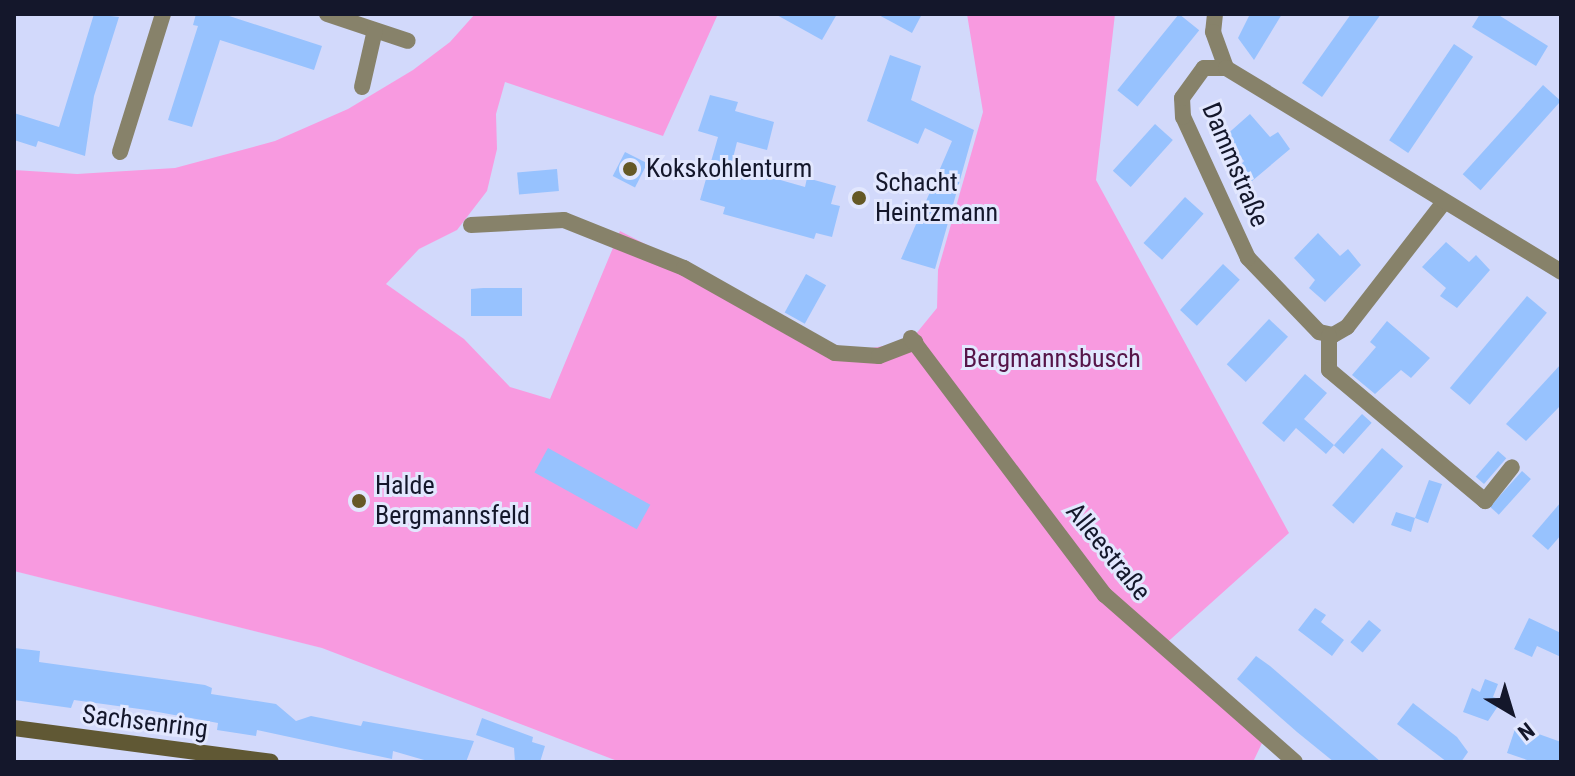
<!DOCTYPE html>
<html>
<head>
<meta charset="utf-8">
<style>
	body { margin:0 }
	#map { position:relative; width:1575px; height:776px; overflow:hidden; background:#d2d9fb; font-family:"Roboto Condensed",sans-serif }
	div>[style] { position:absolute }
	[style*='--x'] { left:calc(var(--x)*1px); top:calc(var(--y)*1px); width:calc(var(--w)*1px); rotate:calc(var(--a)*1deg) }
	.green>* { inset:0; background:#f89ae0 }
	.building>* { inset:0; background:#97c2fe; transform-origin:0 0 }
	.street>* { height:16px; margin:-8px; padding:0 8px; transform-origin:8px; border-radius:8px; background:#87826a }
	.secondary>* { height:16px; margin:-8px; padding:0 8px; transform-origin:8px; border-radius:8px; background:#605834 }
	.dots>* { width:22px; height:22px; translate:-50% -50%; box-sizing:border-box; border:4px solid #e2e7fe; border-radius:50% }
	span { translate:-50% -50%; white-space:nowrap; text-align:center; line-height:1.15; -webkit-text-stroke:6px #e2e7fe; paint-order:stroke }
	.street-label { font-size:26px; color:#14172b }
	.poi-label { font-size:26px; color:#14172b }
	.left { translate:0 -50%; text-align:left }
	.park-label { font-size:26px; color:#561549 }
	.frame { position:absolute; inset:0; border:16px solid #14172b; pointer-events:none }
	.north { position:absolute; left:1471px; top:672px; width:80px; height:80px; -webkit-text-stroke:6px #e2e7fe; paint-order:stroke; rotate:142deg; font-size:22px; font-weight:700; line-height:32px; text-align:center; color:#14172b }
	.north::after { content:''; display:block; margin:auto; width:28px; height:36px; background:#14172b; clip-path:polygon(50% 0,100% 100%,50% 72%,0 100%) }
</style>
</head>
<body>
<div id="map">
	<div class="green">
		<i style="clip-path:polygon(475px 14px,718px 14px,663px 136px,505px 82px,496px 114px,497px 149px,487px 191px,457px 230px,419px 249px,386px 284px,464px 339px,510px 387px,550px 399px,620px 231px,759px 303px,800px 332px,853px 351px,896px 344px,915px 335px,937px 308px,938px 270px,983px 112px,967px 14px,1115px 14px,1096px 180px,1289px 533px,1162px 647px,1263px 741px,1253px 762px,620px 762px,322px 648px,14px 571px,14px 170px,77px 174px,175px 168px,275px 141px,348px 109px,413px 70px,450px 42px)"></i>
	</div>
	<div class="building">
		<i style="clip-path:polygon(94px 14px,119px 17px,94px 96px,85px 156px,38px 141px,36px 147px,14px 140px,14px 113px,59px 127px)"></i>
		<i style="clip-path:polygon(196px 14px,223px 14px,322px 46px,314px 70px,220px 40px,192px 127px,168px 120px,198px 26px,193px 25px)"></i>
		<i style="clip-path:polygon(775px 14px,837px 14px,822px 40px)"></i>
		<i style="clip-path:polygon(877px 14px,922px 14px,912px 33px)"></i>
		<i style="left:1179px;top:14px;width:26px;height:98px;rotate:39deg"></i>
		<i style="clip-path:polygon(1250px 14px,1282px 14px,1254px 60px,1238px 38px)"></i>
		<i style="clip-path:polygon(1351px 14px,1381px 14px,1322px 97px,1302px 83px)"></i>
		<i style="clip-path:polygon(1480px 14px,1497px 14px,1548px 46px,1536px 66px,1472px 27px)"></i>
		<i style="left:1454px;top:44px;width:23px;height:116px;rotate:34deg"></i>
		<i style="clip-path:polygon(890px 55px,921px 66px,911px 100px,974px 130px,935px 269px,901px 259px,952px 141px,925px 128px,918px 144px,867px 121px)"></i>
		<i style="left:1543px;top:85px;width:24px;height:120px;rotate:42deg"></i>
		<i style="clip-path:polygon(710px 95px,738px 102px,735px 111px,774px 122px,767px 150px,737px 142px,731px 166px,805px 187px,807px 178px,836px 186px,831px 204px,840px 206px,832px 237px,816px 233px,814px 239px,723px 214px,725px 207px,700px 200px,718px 137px,698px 131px)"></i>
		<i style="clip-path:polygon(1250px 114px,1270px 137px,1278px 132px,1290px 149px,1252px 181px,1238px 168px,1244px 161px,1224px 137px)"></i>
		<i style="left:1155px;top:124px;width:24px;height:63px;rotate:42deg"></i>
		<i style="left:625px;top:152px;width:25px;height:27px;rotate:27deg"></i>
		<i style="left:557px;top:169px;width:22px;height:40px;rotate:85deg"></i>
		<i style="left:1185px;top:197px;width:25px;height:62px;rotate:42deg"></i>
		<i style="clip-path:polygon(1318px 233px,1340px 256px,1348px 249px,1361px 265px,1325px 302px,1309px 288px,1315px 280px,1294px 258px)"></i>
		<i style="clip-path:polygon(1446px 242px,1469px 262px,1476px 255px,1490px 270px,1457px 308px,1440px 296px,1446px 288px,1422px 267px)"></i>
		<i style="left:1223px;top:264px;width:23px;height:63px;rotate:43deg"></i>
		<i style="left:806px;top:274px;width:23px;height:44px;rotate:29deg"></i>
		<i style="clip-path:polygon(483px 288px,522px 288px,522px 316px,471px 316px,471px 289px)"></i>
		<i style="left:1527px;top:296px;width:26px;height:120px;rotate:40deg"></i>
		<i style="left:1269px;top:319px;width:26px;height:62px;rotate:43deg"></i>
		<i style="clip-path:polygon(1387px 321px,1430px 358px,1411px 378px,1401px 370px,1375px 394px,1352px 375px,1376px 347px,1370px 342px)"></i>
		<i style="clip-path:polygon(1561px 364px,1561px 405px,1526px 441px,1506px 424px)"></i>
		<i style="clip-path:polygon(1305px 374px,1327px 393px,1304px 419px,1334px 445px,1326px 454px,1296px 428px,1284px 442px,1262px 423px)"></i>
		<i style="left:1362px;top:414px;width:13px;height:42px;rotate:42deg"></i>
		<i style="left:548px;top:448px;width:117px;height:28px;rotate:29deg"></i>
		<i style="left:1382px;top:448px;width:28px;height:76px;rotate:41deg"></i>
		<i style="left:1498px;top:451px;width:11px;height:34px;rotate:41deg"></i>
		<i style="left:1522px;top:471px;width:12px;height:48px;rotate:42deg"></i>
		<i style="clip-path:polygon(1429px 480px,1442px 484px,1428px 523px,1415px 518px,1411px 532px,1391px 525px,1396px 512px,1415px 518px)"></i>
		<i style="clip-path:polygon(1561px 502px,1561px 535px,1548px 550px,1532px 536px)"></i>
		<i style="clip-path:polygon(1315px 608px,1326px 615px,1321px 622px,1344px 640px,1332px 656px,1298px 630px)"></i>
		<i style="clip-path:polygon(1529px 618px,1561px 633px,1561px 657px,1537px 646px,1532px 657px,1514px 649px)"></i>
		<i style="left:1369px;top:620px;width:16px;height:29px;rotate:40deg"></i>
		<i style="clip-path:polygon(14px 648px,40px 651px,39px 662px,205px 685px,212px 688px,211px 694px,276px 704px,296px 721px,311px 716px,361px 726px,363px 721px,474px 741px,466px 762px,431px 762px,393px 751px,392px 759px,257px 730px,256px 736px,217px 730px,218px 723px,147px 710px,74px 700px,71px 708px,14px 700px)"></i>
		<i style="clip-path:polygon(1256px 656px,1270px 666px,1381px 762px,1334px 762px,1297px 732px,1237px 679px)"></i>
		<i style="clip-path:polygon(1485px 679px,1498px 684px,1493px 697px,1502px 700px,1488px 721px,1463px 712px,1472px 688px,1480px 692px)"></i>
		<i style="clip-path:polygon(1413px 703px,1457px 737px,1468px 752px,1461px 762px,1447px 762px,1397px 724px)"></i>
		<i style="clip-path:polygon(482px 718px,533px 737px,532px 742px,545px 746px,540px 762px,515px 762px,514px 748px,476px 735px)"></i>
		<i style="clip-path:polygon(1516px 726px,1561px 742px,1561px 762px,1533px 762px,1507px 753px)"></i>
	</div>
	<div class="street">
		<i style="--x:327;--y:14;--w:85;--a:18.4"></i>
		<i style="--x:1215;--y:14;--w:18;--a:96"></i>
		<i style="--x:1213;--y:32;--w:38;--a:70"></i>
		<i style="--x:362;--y:87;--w:58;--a:-77.2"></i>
		<i style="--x:120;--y:152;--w:145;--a:-72.7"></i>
		<i style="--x:1444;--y:202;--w:158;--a:127.8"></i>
		<i style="--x:1347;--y:327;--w:16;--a:150"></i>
		<i style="--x:1333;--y:335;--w:14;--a:-168"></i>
		<i style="--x:1319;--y:332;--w:103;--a:-133.8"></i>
		<i style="--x:1248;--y:258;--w:155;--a:-114.7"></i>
		<i style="--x:1183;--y:117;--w:19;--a:-93"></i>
		<i style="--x:1182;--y:98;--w:37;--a:-54"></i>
		<i style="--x:1204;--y:68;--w:22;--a:0"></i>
		<i style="--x:1226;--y:68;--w:392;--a:31.3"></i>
		<i style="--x:471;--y:225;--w:93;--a:-3.1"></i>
		<i style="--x:564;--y:220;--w:129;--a:21.8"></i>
		<i style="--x:684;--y:268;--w:173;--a:29.4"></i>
		<i style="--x:835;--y:353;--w:44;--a:3.9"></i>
		<i style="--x:879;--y:356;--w:39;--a:-21"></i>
		<i style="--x:1329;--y:336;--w:34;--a:90"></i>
		<i style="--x:1329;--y:370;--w:204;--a:40"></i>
		<i style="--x:1485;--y:501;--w:43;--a:-51.5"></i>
		<i style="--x:911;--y:338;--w:322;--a:53"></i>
		<i style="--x:1105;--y:595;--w:253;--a:41.3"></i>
	</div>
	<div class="secondary">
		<i style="--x:14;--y:728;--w:259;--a:7.5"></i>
	</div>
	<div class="dots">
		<i style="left:630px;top:169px;background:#655926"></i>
		<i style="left:859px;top:198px;background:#655926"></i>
		<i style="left:359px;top:501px;background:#655926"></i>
	</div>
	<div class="street-label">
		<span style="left:1235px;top:165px;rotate:67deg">Dammstraße</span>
		<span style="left:1108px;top:552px;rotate:51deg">Alleestraße</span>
		<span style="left:145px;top:722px;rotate:7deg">Sachsenring</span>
	</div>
	<div class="poi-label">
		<span class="left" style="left:646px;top:169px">Kokskohlenturm</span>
		<span class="left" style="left:875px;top:198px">Schacht<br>Heintzmann</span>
		<span class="left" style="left:375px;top:501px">Halde<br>Bergmannsfeld</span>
	</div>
	<div class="park-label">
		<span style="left:1052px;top:359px">Bergmannsbusch</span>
	</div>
	<div class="frame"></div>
	<div class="north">N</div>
</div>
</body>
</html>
